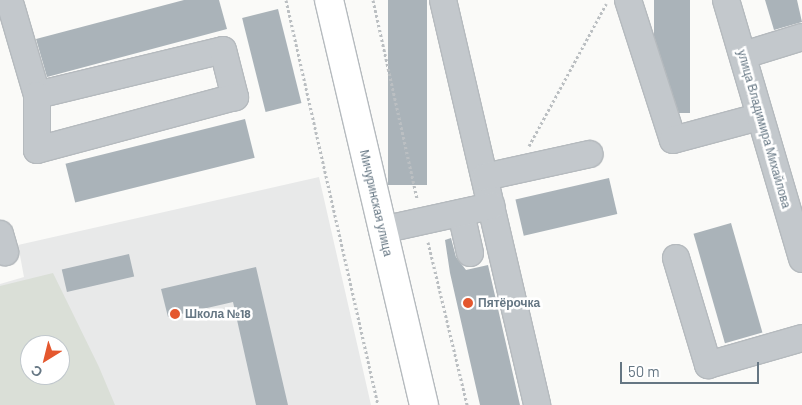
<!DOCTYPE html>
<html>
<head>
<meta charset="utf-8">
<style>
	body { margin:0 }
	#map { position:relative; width:802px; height:405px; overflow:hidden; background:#fafaf8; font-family:Barlow,sans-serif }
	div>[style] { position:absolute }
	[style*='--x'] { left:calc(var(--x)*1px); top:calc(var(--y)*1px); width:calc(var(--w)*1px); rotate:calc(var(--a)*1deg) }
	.built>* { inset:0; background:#e8e9e9 }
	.green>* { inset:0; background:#dadfd7 }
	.building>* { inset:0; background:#aab3b9; transform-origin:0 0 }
	.path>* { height:3px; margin-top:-1.5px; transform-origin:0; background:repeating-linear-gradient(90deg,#bbbfc2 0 2.5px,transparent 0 5px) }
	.roads { filter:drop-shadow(1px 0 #b5babe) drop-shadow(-1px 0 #b5babe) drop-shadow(0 1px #b5babe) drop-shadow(0 -1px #b5babe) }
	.minor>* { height:26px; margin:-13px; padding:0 13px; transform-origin:13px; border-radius:13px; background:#c3c8cc }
	.major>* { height:28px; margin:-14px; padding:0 14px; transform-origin:14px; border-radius:14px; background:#fff }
	.dots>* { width:14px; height:14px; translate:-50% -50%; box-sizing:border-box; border:2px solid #fff; border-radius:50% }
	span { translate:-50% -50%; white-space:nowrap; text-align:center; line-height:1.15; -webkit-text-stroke:5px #fff; paint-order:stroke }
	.street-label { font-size:12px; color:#657683 }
	.poi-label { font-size:12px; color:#657683; font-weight:700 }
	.left { translate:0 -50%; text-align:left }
	.north { position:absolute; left:20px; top:335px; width:50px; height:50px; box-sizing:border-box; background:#fff; border:1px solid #c1c8cd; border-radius:50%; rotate:216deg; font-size:14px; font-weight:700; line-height:20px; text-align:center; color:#657683 }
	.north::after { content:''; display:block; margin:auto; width:18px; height:22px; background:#e4572e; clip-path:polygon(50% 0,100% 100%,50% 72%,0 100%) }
	.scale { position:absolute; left:620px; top:362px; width:139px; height:22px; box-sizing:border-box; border:2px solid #657683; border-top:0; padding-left:6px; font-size:15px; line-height:18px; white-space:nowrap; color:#657683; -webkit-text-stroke:4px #fff; paint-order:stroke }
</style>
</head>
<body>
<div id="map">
	<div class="built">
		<i style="clip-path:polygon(evenodd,319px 177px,371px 405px,0 405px,0 284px,24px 277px,18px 245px,319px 177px,30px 345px,60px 345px,60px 375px,30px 375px,30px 345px)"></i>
	</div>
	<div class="green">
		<i style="clip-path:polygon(evenodd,53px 273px,99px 367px,115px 405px,0 405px,0 286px,53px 273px,30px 345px,60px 345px,60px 375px,30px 375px,30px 345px)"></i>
	</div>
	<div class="building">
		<i style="clip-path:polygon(184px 0,219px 0,227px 29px,47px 77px,36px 39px)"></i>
		<i style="left:388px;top:0;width:39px;height:185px"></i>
		<i style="left:654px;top:0;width:36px;height:113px"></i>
		<i style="clip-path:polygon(765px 0,797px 0,802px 22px,774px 30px)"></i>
		<i style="left:278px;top:9px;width:97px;height:37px;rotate:76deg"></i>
		<i style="left:245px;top:119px;width:40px;height:185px;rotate:76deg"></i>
		<i style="left:609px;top:178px;width:37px;height:96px;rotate:77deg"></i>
		<i style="left:731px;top:223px;width:114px;height:39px;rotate:74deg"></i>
		<i style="clip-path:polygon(451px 238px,456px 257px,466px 270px,488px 265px,520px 405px,480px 405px,450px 273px,445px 240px)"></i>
		<i style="left:129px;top:254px;width:23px;height:69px;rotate:77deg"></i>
		<i style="clip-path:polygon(256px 267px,288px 405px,256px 405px,233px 302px,168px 317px,161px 289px)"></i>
	</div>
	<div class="path">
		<i style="--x:286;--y:0;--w:415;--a:77.2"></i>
		<i style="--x:373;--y:0;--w:204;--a:77.5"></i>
		<i style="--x:529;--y:146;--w:162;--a:-61.5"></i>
		<i style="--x:428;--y:242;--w:168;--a:76.5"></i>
	</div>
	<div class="roads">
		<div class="minor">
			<i style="--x:443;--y:0;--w:416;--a:76.9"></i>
			<i style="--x:628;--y:0;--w:147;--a:72.2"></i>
			<i style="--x:673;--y:140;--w:88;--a:-15.1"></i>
			<i style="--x:726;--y:0;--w:270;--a:73.6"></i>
			<i style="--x:11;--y:6;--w:93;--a:73.7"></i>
			<i style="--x:37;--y:95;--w:191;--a:-13.6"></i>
			<i style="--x:223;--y:50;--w:49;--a:75.7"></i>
			<i style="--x:235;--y:97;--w:205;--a:165"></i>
			<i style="--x:37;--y:150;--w:55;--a:-90"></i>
			<i style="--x:744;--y:55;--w:61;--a:-17.2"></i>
			<i style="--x:485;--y:177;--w:107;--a:-12.4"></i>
			<i style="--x:461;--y:213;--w:41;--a:77.3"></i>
			<i style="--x:382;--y:230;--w:112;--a:-12.4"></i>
			<i style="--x:0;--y:234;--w:19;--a:74"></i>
			<i style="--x:676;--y:258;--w:112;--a:73.3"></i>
			<i style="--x:708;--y:365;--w:98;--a:-16"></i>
		</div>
		<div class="major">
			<i style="--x:329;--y:0;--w:416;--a:76.8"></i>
		</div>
	</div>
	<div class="dots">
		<i style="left:468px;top:303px;background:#e4572e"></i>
		<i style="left:175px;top:314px;background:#e4572e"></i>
	</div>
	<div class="street-label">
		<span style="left:764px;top:129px;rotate:74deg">улица Владимира Михайлова</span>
		<span style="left:376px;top:203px;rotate:77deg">Мичуринская улица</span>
	</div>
	<div class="poi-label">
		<span class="left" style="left:478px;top:303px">Пятёрочка</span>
		<span class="left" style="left:185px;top:314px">Школа №18</span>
	</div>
	<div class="north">С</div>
	<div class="scale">50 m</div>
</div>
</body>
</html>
